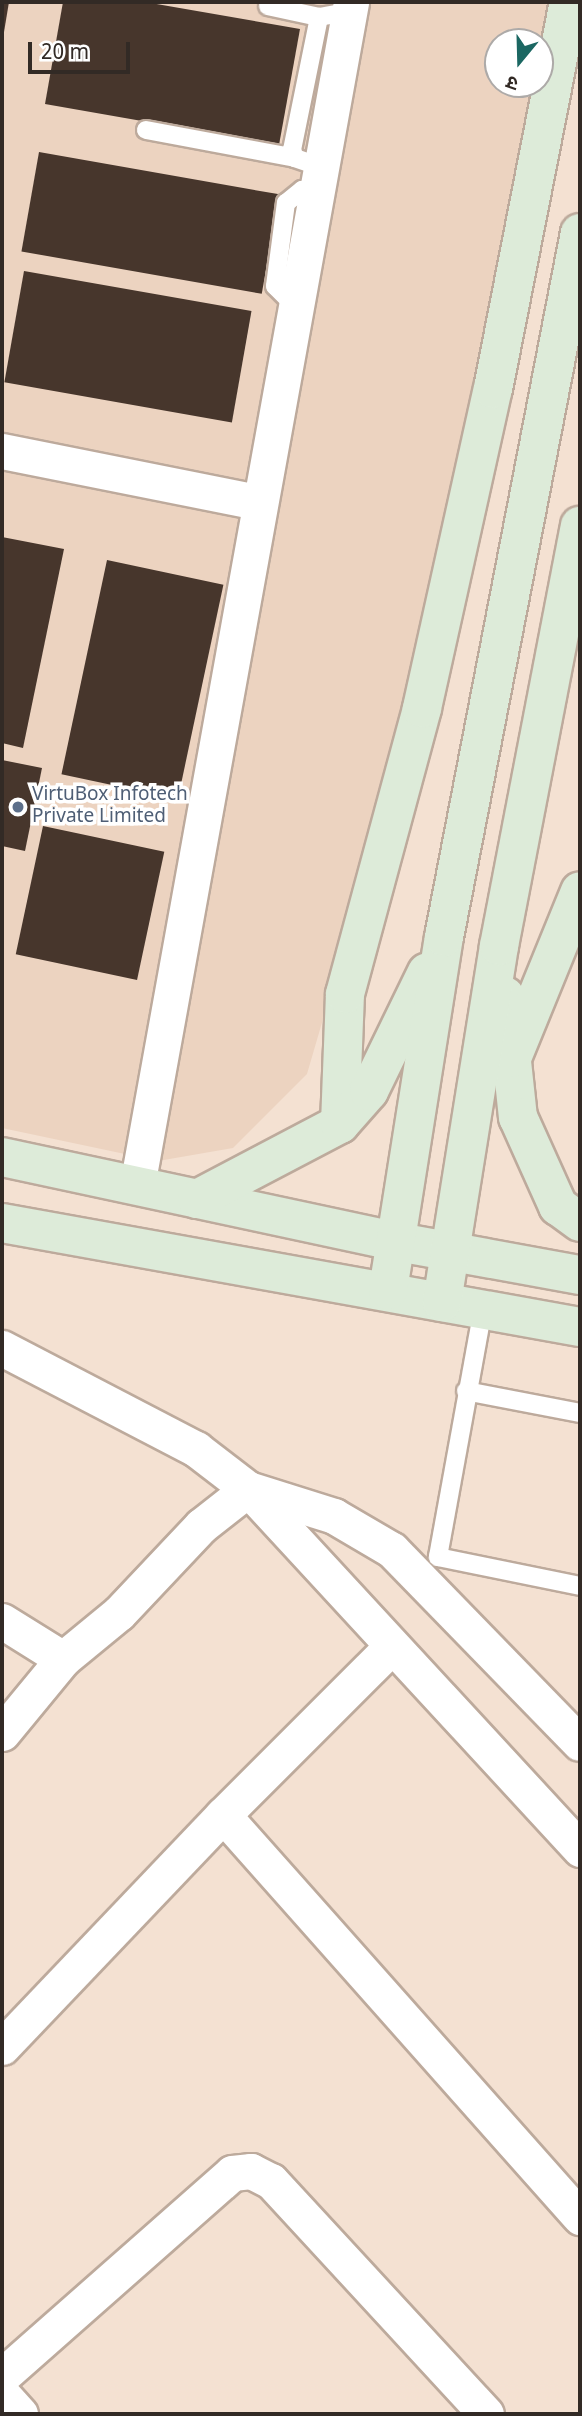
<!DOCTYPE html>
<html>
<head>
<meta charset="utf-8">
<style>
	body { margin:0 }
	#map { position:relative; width:582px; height:2416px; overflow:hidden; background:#f4e1d2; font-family:Georgia,"Noto Sans Devanagari",serif }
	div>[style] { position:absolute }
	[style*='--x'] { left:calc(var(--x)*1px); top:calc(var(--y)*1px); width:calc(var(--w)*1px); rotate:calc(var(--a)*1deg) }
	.built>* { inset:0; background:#ecd3c0 }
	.building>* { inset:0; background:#47362c; transform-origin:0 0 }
	.roads { filter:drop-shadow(2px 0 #bdaa9c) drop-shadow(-2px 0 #bdaa9c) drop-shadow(0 2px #bdaa9c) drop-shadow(0 -2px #bdaa9c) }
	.lane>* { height:18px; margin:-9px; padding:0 9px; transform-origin:9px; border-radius:9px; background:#fff }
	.street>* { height:35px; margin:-17.5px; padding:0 17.5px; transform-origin:17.5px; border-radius:17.5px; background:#fff }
	.secondary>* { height:38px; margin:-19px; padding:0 19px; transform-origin:19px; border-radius:19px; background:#ddebd9 }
	.dots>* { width:19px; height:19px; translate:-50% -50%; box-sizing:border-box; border:4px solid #fff; border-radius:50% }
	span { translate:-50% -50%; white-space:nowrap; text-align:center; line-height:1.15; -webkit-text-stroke:7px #fff; paint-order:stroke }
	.service-label { font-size:19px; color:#4e5e75 }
	.left { translate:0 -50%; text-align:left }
	.frame { position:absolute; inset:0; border:4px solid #322a25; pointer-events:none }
	.north { position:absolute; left:484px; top:28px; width:70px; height:70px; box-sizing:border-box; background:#fff; border:2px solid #adaaa8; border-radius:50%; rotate:199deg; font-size:19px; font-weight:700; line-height:28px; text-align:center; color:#322a25 }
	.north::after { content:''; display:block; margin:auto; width:24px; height:32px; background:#1b6762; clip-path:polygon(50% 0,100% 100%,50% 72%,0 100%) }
	.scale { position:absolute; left:28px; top:42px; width:102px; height:32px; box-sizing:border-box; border:4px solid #322a25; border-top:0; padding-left:9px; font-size:21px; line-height:24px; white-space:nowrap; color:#322a25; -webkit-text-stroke:5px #fff; paint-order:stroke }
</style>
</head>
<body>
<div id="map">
	<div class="built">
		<i style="clip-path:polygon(evenodd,2px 2px,565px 2px,477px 491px,307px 1074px,233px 1148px,158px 1161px,2px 1128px,2px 2px,498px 42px,540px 42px,540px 84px,498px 84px,498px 42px)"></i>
	</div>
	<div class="building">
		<i style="clip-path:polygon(2px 2px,9px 2px,3px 38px,2px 38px)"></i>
		<i style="clip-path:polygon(63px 2px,145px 2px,300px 29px,279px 145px,45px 104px)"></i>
		<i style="left:39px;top:152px;width:244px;height:101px;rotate:10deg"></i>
		<i style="left:24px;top:271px;width:231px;height:113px;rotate:10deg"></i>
		<i style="clip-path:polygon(2px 537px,64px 549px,23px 748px,2px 743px)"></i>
		<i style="left:107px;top:560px;width:119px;height:219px;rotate:12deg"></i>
		<i style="clip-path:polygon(2px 760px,42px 768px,25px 851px,2px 846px)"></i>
		<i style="left:43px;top:826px;width:124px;height:131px;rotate:12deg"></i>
	</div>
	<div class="roads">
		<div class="lane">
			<i style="--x:268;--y:6;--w:52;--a:12.2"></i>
			<i style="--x:146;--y:130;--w:152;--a:10.6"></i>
			<i style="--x:321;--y:167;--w:28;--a:-161"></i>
			<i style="--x:295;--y:158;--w:9;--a:-111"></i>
			<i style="--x:292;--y:150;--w:136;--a:-78.5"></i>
			<i style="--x:319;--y:17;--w:29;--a:-10"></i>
			<i style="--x:295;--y:306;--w:28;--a:-135"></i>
			<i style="--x:275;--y:286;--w:84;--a:-82.5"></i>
			<i style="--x:286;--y:203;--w:21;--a:-39"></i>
			<i style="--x:302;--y:190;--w:14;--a:4"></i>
			<i style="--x:483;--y:1309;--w:252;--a:100.3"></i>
			<i style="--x:438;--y:1557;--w:145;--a:11.5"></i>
			<i style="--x:466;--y:1391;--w:116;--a:10.9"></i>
		</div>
		<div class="street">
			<i style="--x:2;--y:451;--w:260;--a:11.3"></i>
			<i style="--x:137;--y:1186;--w:1203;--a:-79.75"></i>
			<i style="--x:2;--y:1348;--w:219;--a:27.5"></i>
			<i style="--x:196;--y:1449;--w:66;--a:37.6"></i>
			<i style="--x:248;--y:1489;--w:490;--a:47.3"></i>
			<i style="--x:2;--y:1621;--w:72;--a:31.9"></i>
			<i style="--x:2;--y:1733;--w:96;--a:-50.5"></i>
			<i style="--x:63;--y:1659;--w:72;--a:-39.4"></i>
			<i style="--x:119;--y:1613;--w:120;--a:-46.7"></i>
			<i style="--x:201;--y:1526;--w:60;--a:-38.2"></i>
			<i style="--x:248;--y:1489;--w:90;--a:17.4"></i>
			<i style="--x:334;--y:1516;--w:67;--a:30.4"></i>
			<i style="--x:392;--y:1550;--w:269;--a:45.8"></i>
			<i style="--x:223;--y:1815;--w:538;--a:48.39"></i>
			<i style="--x:2;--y:2047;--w:320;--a:-46.4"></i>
			<i style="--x:223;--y:1815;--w:238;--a:-45"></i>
			<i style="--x:2;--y:2376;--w:307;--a:-41.4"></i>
			<i style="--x:232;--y:2173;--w:19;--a:-6"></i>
			<i style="--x:251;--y:2171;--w:22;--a:27"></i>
			<i style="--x:271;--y:2181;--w:317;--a:47.3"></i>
			<i style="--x:2;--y:2394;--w:27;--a:48"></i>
		</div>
		<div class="secondary">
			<i style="--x:505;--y:996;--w:122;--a:83.9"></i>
			<i style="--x:518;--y:1117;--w:98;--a:65.8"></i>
			<i style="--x:558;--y:1206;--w:27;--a:36"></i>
			<i style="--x:512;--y:1058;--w:180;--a:-67.8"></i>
			<i style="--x:340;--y:1124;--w:130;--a:-87.8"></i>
			<i style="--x:345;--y:994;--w:296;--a:-74.9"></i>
			<i style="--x:422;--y:708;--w:327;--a:-77.5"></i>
			<i style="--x:493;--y:389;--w:394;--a:-78.9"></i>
			<i style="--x:2;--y:1157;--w:405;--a:12.1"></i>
			<i style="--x:398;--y:1242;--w:185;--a:10.3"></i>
			<i style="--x:197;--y:1199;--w:161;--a:-27.7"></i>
			<i style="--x:340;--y:1124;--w:44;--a:-48.7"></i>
			<i style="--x:369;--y:1091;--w:132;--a:-64"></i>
			<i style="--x:2;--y:1223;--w:587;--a:10.2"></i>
			<i style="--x:388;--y:1290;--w:357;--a:-81"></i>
			<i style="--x:444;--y:937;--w:717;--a:-79.07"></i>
			<i style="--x:442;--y:1302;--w:361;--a:-80.9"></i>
			<i style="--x:499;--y:946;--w:428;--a:-79.1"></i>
		</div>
	</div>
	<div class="dots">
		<i style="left:18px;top:807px;background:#5c6f8a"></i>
	</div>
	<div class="service-label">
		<span class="left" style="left:32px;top:807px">VirtuBox Infotech<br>Private Limited</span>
	</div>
	<div class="frame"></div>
	<div class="north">उ</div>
	<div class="scale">20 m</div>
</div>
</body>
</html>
